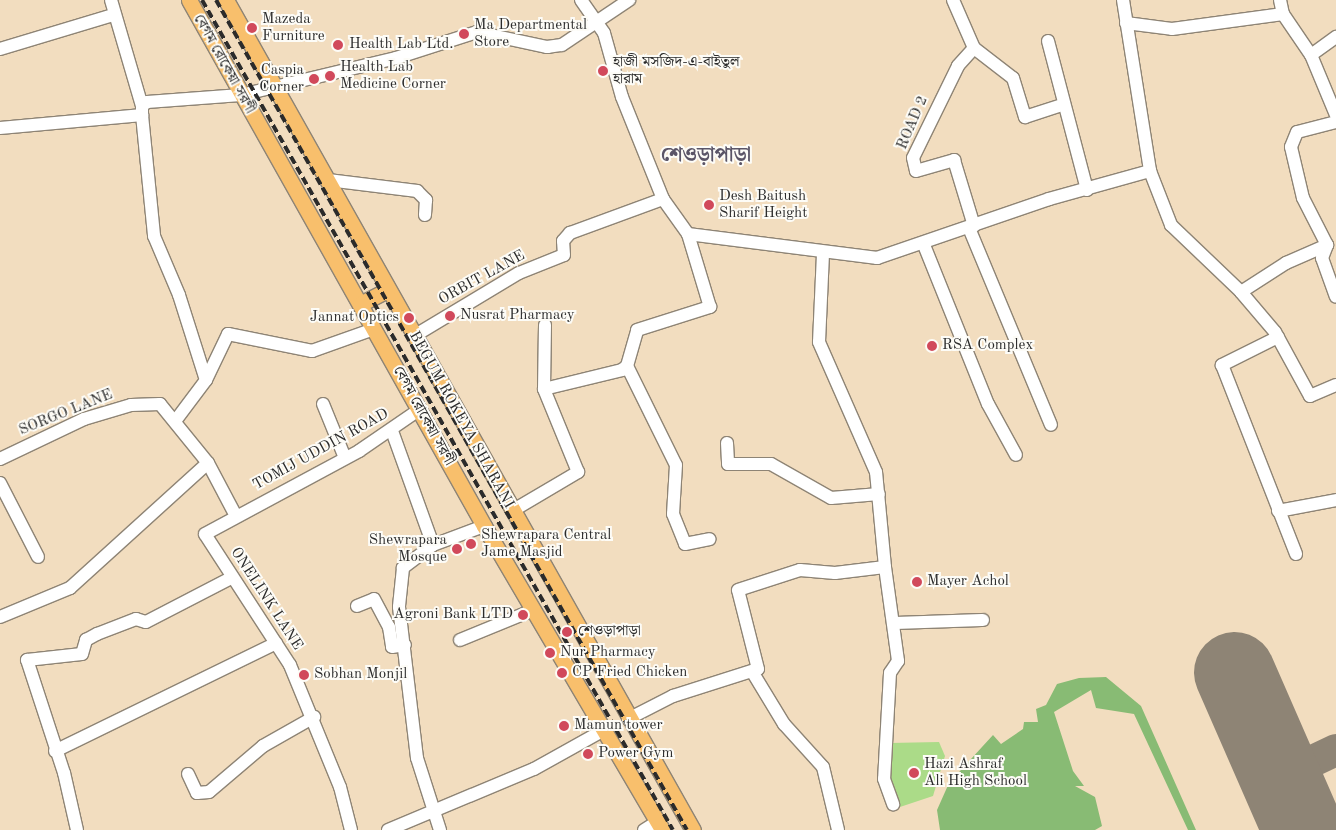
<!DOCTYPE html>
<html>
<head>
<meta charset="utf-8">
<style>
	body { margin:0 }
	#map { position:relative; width:1336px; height:830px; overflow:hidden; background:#f2ddbf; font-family:"Old Standard TT","Noto Serif Bengali",serif }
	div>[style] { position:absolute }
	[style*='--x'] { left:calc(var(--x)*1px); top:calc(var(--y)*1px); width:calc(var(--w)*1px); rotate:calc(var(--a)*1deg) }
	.green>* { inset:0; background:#abdb88 }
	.forest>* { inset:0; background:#88bb74 }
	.taxiway>* { height:32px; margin:-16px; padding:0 16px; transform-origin:16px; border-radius:16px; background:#8e8475 }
	.runway>* { height:81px; margin:-40.5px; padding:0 40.5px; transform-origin:40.5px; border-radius:40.5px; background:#8e8475 }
	.roads { filter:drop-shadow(1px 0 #8e8475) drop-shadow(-1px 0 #8e8475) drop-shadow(0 1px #8e8475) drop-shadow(0 -1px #8e8475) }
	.minor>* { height:12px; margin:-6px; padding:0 6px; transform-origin:6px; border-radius:6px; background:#fff }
	.major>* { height:15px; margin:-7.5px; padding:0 7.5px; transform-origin:7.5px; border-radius:7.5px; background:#f8bf6c }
	.rail>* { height:4px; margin-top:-2px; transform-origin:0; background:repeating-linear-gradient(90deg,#2b2b2b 0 8px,transparent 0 12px) }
	.dots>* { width:14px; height:14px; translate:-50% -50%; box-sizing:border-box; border:2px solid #fdfcf7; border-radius:50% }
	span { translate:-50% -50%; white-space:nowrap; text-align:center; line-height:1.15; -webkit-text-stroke:4px #fdfcf7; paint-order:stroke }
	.poi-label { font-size:15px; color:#2b2b2b }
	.left { translate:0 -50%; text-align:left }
	.right { translate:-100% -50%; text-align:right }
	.street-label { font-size:15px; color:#2b2b2b }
	.district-label { font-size:20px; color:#5b5567; font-weight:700 }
</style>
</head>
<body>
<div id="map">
	<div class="green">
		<i style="clip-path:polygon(939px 742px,945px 756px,933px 796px,897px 808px,888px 772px,889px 743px)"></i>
	</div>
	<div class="forest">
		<i style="clip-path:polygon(1106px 677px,1141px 706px,1196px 830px,1188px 830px,1134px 714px,1096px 708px,1091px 690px,1054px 712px,1073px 771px,1084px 786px,1075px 786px,1095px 797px,1102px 826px,1095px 830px,940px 830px,937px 810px,949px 783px,993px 735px,1001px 744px,1023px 729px,1024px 722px,1038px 722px,1036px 709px,1046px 705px,1057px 684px,1079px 678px)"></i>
	</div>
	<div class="taxiway">
		<i style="--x:1279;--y:777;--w:63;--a:-25.3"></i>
	</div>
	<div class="runway">
		<i style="--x:1234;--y:672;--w:172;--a:66.4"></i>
	</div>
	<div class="roads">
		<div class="minor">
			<i style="--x:111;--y:0;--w:110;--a:73.7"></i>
			<i style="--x:581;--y:0;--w:40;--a:55.1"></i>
			<i style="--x:604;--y:33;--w:66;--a:74.3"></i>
			<i style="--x:622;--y:97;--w:110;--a:68.1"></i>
			<i style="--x:663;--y:199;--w:43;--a:54.5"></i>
			<i style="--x:688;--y:234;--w:191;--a:7.2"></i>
			<i style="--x:877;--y:258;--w:182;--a:-18.9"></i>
			<i style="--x:1049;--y:199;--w:105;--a:-15.5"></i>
			<i style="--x:953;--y:0;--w:52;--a:66.4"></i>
			<i style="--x:974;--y:48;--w:49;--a:37.6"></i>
			<i style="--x:1013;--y:78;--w:41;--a:72.9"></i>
			<i style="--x:1025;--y:117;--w:40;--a:-18"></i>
			<i style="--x:1123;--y:0;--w:173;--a:81"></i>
			<i style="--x:1150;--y:171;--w:58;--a:68.7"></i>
			<i style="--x:1171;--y:225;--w:97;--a:43.7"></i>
			<i style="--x:1241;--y:292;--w:52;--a:49.6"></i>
			<i style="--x:1275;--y:332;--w:73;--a:61.3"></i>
			<i style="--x:1310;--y:396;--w:28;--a:-23"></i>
			<i style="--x:1280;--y:0;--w:14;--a:78"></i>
			<i style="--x:1283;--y:14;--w:50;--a:55.7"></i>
			<i style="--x:1311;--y:55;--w:65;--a:67.4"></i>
			<i style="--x:1126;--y:23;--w:46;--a:7.4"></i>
			<i style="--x:1172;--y:29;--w:112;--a:-7.7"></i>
			<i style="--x:1048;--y:41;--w:154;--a:75.3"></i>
			<i style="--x:974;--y:48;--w:24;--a:132"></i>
			<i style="--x:958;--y:66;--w:102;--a:116.1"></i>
			<i style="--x:913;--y:158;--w:13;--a:77"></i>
			<i style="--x:916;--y:171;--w:40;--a:-16"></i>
			<i style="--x:954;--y:160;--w:69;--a:73.1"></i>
			<i style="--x:0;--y:49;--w:118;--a:-16.7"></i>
			<i style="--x:1311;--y:55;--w:31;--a:-36"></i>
			<i style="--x:142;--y:115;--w:122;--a:84.3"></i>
			<i style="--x:154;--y:236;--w:64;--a:67"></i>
			<i style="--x:179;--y:295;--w:89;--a:72.4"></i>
			<i style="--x:206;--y:380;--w:50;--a:126.9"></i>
			<i style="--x:1336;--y:122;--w:40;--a:165.6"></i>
			<i style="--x:1297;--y:132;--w:16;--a:112"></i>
			<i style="--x:1291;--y:147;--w:52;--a:76.8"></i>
			<i style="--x:1303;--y:198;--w:53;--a:62.9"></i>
			<i style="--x:1327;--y:245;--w:14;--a:111"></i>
			<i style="--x:1322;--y:258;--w:41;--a:70.3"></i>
			<i style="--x:0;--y:128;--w:143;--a:-5.2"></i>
			<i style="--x:142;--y:115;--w:9;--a:-90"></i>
			<i style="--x:142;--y:106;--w:6;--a:-39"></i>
			<i style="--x:147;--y:102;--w:94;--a:-4.3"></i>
			<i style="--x:241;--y:95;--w:159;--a:-13.4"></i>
			<i style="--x:396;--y:58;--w:85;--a:-17.8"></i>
			<i style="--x:477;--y:32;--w:72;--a:12.1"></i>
			<i style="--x:547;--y:47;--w:15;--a:-8"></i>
			<i style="--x:562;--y:45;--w:81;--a:-33.9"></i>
			<i style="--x:328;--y:180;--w:90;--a:7"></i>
			<i style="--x:417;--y:191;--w:13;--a:45"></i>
			<i style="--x:426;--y:200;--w:15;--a:94"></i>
			<i style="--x:969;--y:228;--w:213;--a:67.4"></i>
			<i style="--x:924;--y:245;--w:171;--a:68.1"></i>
			<i style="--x:988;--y:404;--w:58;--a:61.2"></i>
			<i style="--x:1241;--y:292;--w:54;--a:-32.8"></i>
			<i style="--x:1286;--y:263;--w:45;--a:-23.7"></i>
			<i style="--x:414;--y:336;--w:122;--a:-31"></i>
			<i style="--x:519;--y:273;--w:48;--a:-21.8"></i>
			<i style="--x:564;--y:255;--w:14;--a:-94"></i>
			<i style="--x:563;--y:241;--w:11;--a:-49"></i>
			<i style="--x:570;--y:233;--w:99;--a:-20.1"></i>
			<i style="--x:1278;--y:337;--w:63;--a:153.4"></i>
			<i style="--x:1222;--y:365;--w:203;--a:68.6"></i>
			<i style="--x:627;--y:366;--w:110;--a:63.7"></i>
			<i style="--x:676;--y:465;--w:49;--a:93.5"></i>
			<i style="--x:673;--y:514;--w:32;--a:68"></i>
			<i style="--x:685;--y:544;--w:25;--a:-11"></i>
			<i style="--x:206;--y:380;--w:51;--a:-64.4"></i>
			<i style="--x:228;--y:334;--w:86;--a:11.4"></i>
			<i style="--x:312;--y:351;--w:66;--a:-19.5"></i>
			<i style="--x:544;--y:389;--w:64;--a:-89.1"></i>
			<i style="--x:323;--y:404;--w:58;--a:67.8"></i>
			<i style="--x:392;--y:431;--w:121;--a:70.2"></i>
			<i style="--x:433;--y:545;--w:54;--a:-20.4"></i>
			<i style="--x:727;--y:443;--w:21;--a:87"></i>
			<i style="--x:728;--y:464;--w:43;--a:0"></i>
			<i style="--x:771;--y:464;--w:69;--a:29.5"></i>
			<i style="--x:831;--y:498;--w:48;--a:-4.8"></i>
			<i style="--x:0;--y:459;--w:93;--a:-25.5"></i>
			<i style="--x:84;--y:419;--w:49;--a:-16.6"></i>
			<i style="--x:131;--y:405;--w:29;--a:-2"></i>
			<i style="--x:160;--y:404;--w:76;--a:50.9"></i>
			<i style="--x:208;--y:463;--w:60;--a:62.2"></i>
			<i style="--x:0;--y:483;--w:83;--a:62.8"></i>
			<i style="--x:512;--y:511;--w:77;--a:-30.6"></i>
			<i style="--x:578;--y:472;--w:90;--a:-112.3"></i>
			<i style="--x:544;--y:389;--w:80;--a:-13.7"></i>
			<i style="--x:622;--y:370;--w:6;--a:-39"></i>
			<i style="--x:627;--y:366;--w:37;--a:-74"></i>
			<i style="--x:637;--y:330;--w:77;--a:-17.5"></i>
			<i style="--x:710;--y:307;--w:76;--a:-106.8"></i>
			<i style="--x:1278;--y:511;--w:59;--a:-10.7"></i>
			<i style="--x:433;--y:545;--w:38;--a:143"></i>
			<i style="--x:403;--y:568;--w:39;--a:96"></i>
			<i style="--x:399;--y:607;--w:152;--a:83.2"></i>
			<i style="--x:417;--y:758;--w:76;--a:72.3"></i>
			<i style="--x:885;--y:567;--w:95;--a:82.1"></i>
			<i style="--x:898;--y:661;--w:14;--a:124"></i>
			<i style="--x:890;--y:673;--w:106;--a:93.2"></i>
			<i style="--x:884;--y:779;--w:27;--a:70"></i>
			<i style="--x:357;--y:606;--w:18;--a:-22"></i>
			<i style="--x:374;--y:599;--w:32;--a:62"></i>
			<i style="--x:389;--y:627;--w:20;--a:81"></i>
			<i style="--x:392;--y:647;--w:13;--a:-9"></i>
			<i style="--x:0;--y:617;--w:76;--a:-22.5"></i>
			<i style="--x:70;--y:588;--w:186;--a:-42.2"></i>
			<i style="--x:894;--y:623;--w:89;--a:-1.9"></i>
			<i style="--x:460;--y:640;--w:79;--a:-22.3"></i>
			<i style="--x:753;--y:673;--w:60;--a:58.7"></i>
			<i style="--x:784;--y:724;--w:58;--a:47.8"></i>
			<i style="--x:823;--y:767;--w:65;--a:76.6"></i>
			<i style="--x:628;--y:719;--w:51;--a:-27.1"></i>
			<i style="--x:673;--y:696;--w:89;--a:-17.6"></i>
			<i style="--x:758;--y:669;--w:81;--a:-104.2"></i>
			<i style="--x:738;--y:590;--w:65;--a:-17.9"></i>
			<i style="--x:800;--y:570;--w:35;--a:5"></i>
			<i style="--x:835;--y:573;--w:50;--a:-6.8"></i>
			<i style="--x:885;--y:567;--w:95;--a:-95.4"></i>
			<i style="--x:876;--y:472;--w:142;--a:-113.7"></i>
			<i style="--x:819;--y:342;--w:88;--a:-87.4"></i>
			<i style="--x:55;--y:751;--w:246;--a:-26"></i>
			<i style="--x:188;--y:774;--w:21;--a:65"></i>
			<i style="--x:197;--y:793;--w:12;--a:-5"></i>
			<i style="--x:209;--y:792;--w:71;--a:-40.4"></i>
			<i style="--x:263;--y:746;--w:59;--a:-29.6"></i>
			<i style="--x:77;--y:830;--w:58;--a:-102.8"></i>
			<i style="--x:64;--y:773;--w:119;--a:-108.1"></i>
			<i style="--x:27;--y:660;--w:55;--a:-6.2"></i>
			<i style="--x:82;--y:654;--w:15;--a:-74"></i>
			<i style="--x:86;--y:640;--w:13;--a:-29"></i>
			<i style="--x:97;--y:634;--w:42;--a:-21"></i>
			<i style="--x:136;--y:619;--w:10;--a:17"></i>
			<i style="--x:146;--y:622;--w:96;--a:-27.4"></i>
			<i style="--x:351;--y:830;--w:44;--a:-104.3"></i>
			<i style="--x:340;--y:787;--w:132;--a:-112.3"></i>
			<i style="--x:290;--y:665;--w:156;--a:-123"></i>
			<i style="--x:205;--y:534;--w:175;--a:-28.3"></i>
			<i style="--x:359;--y:451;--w:74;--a:-34.5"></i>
			<i style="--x:388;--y:830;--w:158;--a:-22.7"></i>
			<i style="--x:534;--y:769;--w:80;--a:-29.1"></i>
			<i style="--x:644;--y:830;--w:15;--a:-32"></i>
		</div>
		<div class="major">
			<i style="--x:189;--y:0;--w:603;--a:60.71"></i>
			<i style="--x:484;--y:526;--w:352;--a:59.6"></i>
			<i style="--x:226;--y:0;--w:952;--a:60.64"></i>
			<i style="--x:360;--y:304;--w:30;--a:-27"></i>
		</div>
	</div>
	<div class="rail">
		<i style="--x:202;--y:0;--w:954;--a:60.43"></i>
		<i style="--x:216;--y:0;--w:954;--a:60.43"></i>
	</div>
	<div class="dots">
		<i style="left:252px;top:28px;background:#d1495b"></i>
		<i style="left:464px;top:34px;background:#d1495b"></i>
		<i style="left:338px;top:45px;background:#d1495b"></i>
		<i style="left:603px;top:71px;background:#d1495b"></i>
		<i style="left:330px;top:76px;background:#d1495b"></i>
		<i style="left:314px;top:79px;background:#d1495b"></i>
		<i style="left:709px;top:205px;background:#d1495b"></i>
		<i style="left:450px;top:316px;background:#d1495b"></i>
		<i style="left:409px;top:318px;background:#d1495b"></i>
		<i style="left:932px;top:346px;background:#d1495b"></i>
		<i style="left:471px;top:544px;background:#d1495b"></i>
		<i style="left:457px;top:549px;background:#d1495b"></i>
		<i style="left:917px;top:582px;background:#d1495b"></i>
		<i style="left:523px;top:615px;background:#d1495b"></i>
		<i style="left:567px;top:632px;background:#d1495b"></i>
		<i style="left:550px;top:653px;background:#d1495b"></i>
		<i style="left:562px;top:673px;background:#d1495b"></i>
		<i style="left:304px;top:675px;background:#d1495b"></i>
		<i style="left:564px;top:726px;background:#d1495b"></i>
		<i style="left:588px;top:754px;background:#d1495b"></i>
		<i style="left:914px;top:773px;background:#d1495b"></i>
	</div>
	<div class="poi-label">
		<span class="left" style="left:262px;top:28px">Mazeda<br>Furniture</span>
		<span class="left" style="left:474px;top:34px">Ma Departmental<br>Store</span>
		<span class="left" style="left:349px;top:45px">Health Lab Ltd.</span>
		<span class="left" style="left:613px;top:71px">হাজী মসজিদ-এ-বাইতুল<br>হারাম</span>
		<span class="left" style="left:340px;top:76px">Health Lab<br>Medicine Corner</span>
		<span class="right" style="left:304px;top:79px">Caspia<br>Corner</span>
		<span class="left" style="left:719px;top:205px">Desh Baitush<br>Sharif Height</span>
		<span class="left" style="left:460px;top:316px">Nusrat Pharmacy</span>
		<span class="right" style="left:399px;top:318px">Jannat Optics</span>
		<span class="left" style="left:942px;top:346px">RSA Complex</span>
		<span class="left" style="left:481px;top:544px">Shewrapara Central<br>Jame Masjid</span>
		<span class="right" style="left:447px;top:549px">Shewrapara<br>Mosque</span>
		<span class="left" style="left:927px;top:582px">Mayer Achol</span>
		<span class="right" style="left:513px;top:615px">Agroni Bank LTD</span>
		<span class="left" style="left:578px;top:632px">শেওড়াপাড়া</span>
		<span class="left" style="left:560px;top:653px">Nur Pharmacy</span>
		<span class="left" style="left:572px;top:673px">CP Fried Chicken</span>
		<span class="left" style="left:314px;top:675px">Sobhan Monjil</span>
		<span class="left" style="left:574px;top:726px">Mamun tower</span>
		<span class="left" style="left:598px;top:754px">Power Gym</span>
		<span class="left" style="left:924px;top:773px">Hazi Ashraf<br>Ali High School</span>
	</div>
	<div class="street-label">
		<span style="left:224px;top:64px;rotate:61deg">বেগম রোকেয়া সরণী</span>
		<span style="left:913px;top:123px;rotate:-67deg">ROAD 2</span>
		<span style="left:482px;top:278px;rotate:-29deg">ORBIT LANE</span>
		<span style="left:66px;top:413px;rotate:-22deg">SORGO LANE</span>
		<span style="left:423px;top:416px;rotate:61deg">বেগম রোকেয়া সরণী</span>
		<span style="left:461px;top:420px;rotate:61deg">BEGUM ROKEYA SHARANI</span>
		<span style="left:321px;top:450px;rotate:-29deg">TOMIJ UDDIN ROAD</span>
		<span style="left:266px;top:599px;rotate:57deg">ONELINK LANE</span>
	</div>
	<div class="district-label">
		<span style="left:706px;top:156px">শেওড়াপাড়া</span>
	</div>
</div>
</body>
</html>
